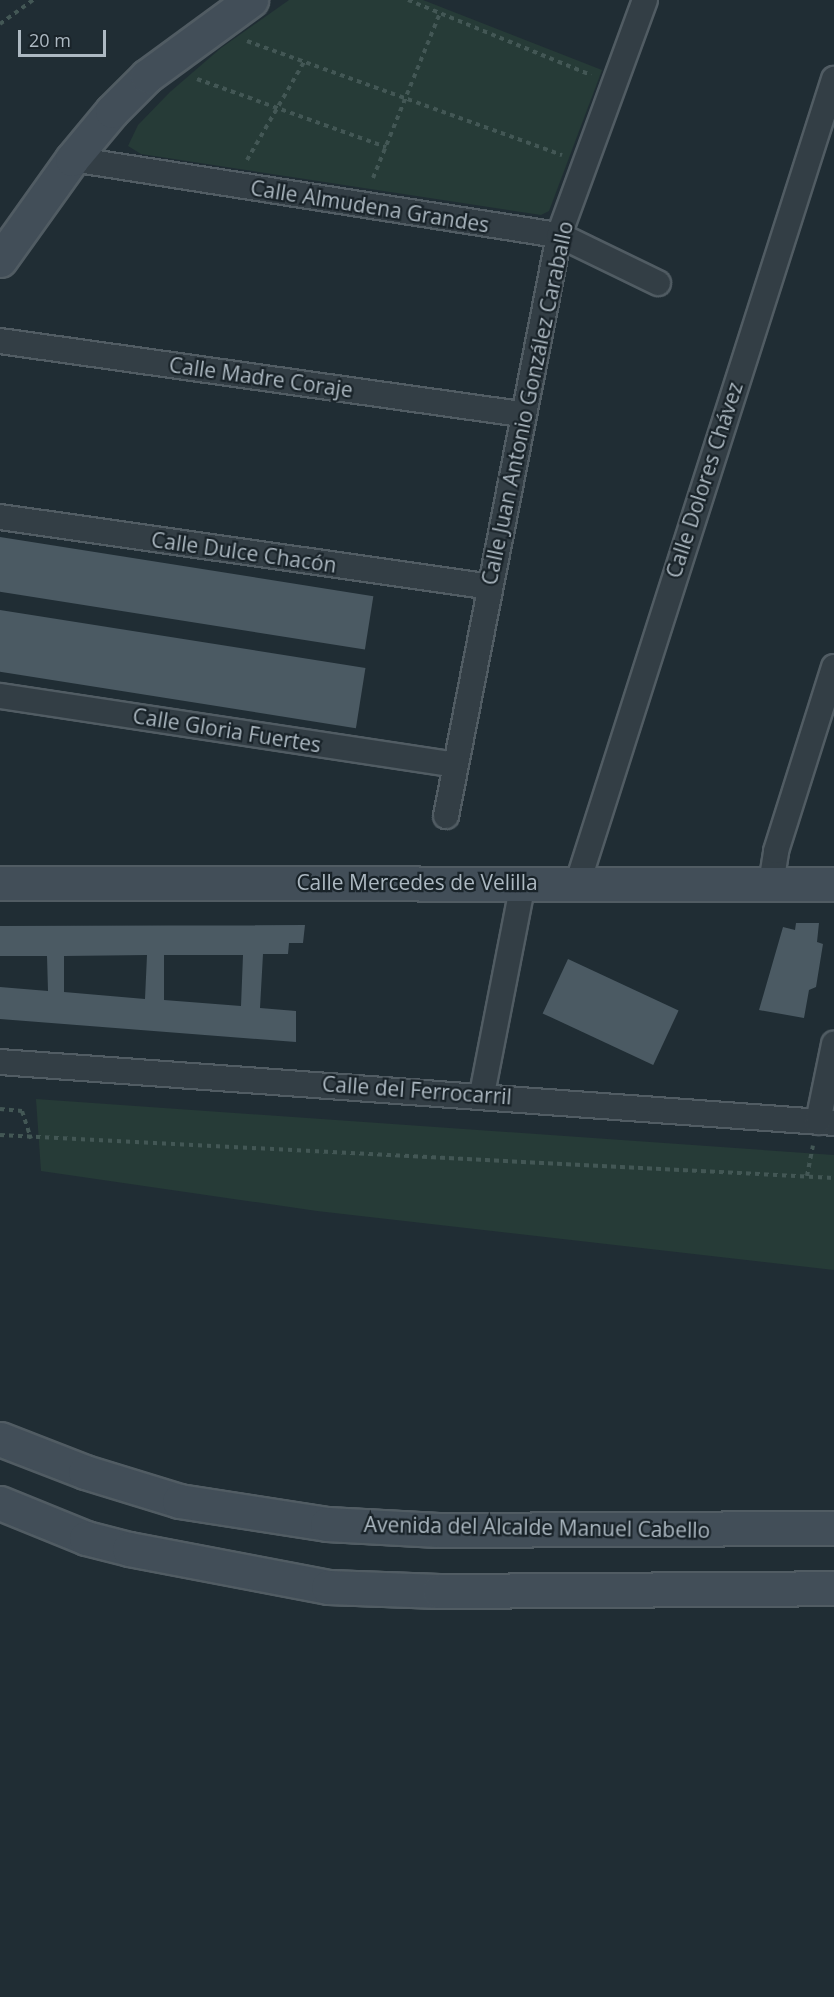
<!DOCTYPE html>
<html>
<head>
<meta charset="utf-8">
<style>
	body { margin:0 }
	#map { position:relative; width:834px; height:1997px; overflow:hidden; background:#202d34; font-family:"Open Sans",sans-serif }
	div>[style] { position:absolute }
	[style*='--x'] { left:calc(var(--x)*1px); top:calc(var(--y)*1px); width:calc(var(--w)*1px); rotate:calc(var(--a)*1deg) }
	.green>* { inset:0; background:#263b37 }
	.building>* { inset:0; background:#4b5a63; transform-origin:0 0 }
	.path>* { height:4px; margin-top:-2px; transform-origin:0; background:repeating-linear-gradient(90deg,#435755 0 4.5px,transparent 0 9px) }
	.roads { filter:drop-shadow(2px 0 #515c63) drop-shadow(-2px 0 #515c63) drop-shadow(0 2px #515c63) drop-shadow(0 -2px #515c63) }
	.street>* { height:24px; margin:-12px; padding:0 12px; transform-origin:12px; border-radius:12px; background:#333e45 }
	.secondary>* { height:33px; margin:-16.5px; padding:0 16.5px; transform-origin:16.5px; border-radius:16.5px; background:#424e58 }
	span { translate:-50% -50%; white-space:nowrap; text-align:center; line-height:1.15; -webkit-text-stroke:4.5px #192329; paint-order:stroke }
	.street-label { font-size:21px; color:#adb9c2 }
	.scale { position:absolute; left:18px; top:30px; width:88px; height:27px; box-sizing:border-box; border:3px solid #adb9c2; border-top:0; padding-left:8px; font-size:18px; line-height:21px; white-space:nowrap; color:#adb9c2; -webkit-text-stroke:4px #192329; paint-order:stroke }
</style>
</head>
<body>
<div id="map">
	<div class="green">
		<i style="clip-path:polygon(289px 0,423px 0,602px 70px,549px 211px,541px 215px,141px 154px,128px 146px,138px 125px,170px 92px,221px 48px)"></i>
		<i style="clip-path:polygon(36px 1099px,834px 1155px,834px 1270px,317px 1211px,41px 1171px)"></i>
	</div>
	<div class="building">
		<i style="left:0;top:537px;width:378px;height:54px;rotate:9deg"></i>
		<i style="left:0;top:610px;width:370px;height:61px;rotate:9deg"></i>
		<i style="clip-path:polygon(796px 923px,819px 923px,817px 942px,823px 944px,816px 987px,809px 990px,804px 1018px,759px 1010px,783px 927px,795px 930px)"></i>
		<i style="clip-path:polygon(evenodd,305px 925px,303px 943px,289px 943px,288px 954px,263px 954px,260px 1008px,296px 1011px,296px 1042px,0 1019px,0 987px,48px 991px,47px 956px,0 956px,0 926px,305px 925px,147px 955px,145px 999px,64px 992px,64px 956px,147px 955px,305px 925px,164px 955px,243px 955px,241px 1006px,164px 1000px,164px 955px)"></i>
		<i style="left:568px;top:959px;width:122px;height:60px;rotate:25deg"></i>
	</div>
	<div class="path">
		<i style="--x:408;--y:0;--w:198;--a:22.3"></i>
		<i style="--x:0;--y:24;--w:41;--a:-36"></i>
		<i style="--x:247;--y:41;--w:335;--a:19.9"></i>
		<i style="--x:197;--y:79;--w:201;--a:19.8"></i>
		<i style="--x:247;--y:160;--w:113;--a:-59.8"></i>
		<i style="--x:373;--y:178;--w:178;--a:-67.9"></i>
		<i style="--x:0;--y:1109;--w:22;--a:5"></i>
		<i style="--x:22;--y:1111;--w:29;--a:72"></i>
		<i style="--x:0;--y:1135;--w:835;--a:2.95"></i>
		<i style="--x:807;--y:1176;--w:31;--a:-79"></i>
	</div>
	<div class="roads">
		<div class="street">
			<i style="--x:72;--y:159;--w:493;--a:8.9"></i>
			<i style="--x:559;--y:235;--w:110;--a:25.9"></i>
			<i style="--x:0;--y:341;--w:526;--a:7.98"></i>
			<i style="--x:0;--y:517;--w:494;--a:8.1"></i>
			<i style="--x:0;--y:696;--w:459;--a:8.6"></i>
			<i style="--x:446;--y:816;--w:592;--a:-78.99"></i>
			<i style="--x:559;--y:235;--w:250;--a:-69.9"></i>
			<i style="--x:578;--y:882;--w:843;--a:-72.32"></i>
			<i style="--x:771;--y:884;--w:33;--a:-81"></i>
			<i style="--x:776;--y:851;--w:193;--a:-72.5"></i>
			<i style="--x:0;--y:1062;--w:836;--a:4.18"></i>
			<i style="--x:482;--y:1094;--w:215;--a:-79"></i>
			<i style="--x:818;--y:1122;--w:80;--a:-78.4"></i>
		</div>
		<div class="secondary">
			<i style="--x:0;--y:260;--w:124;--a:-54.5"></i>
			<i style="--x:72;--y:159;--w:62;--a:-50.2"></i>
			<i style="--x:112;--y:111;--w:49;--a:-45"></i>
			<i style="--x:147;--y:76;--w:129;--a:-36.2"></i>
			<i style="--x:0;--y:883;--w:834;--a:0.07"></i>
			<i style="--x:0;--y:1439;--w:91;--a:21.2"></i>
			<i style="--x:85;--y:1472;--w:98;--a:17.1"></i>
			<i style="--x:179;--y:1501;--w:150;--a:8.8"></i>
			<i style="--x:327;--y:1524;--w:111;--a:3.1"></i>
			<i style="--x:438;--y:1530;--w:396;--a:-0.3"></i>
			<i style="--x:0;--y:1503;--w:93;--a:22.1"></i>
			<i style="--x:86;--y:1538;--w:44;--a:14.3"></i>
			<i style="--x:129;--y:1549;--w:203;--a:10.8"></i>
			<i style="--x:328;--y:1587;--w:111;--a:2.1"></i>
			<i style="--x:439;--y:1591;--w:395;--a:-0.4"></i>
		</div>
	</div>
	<div class="street-label">
		<span style="left:370px;top:206px;rotate:9deg">Calle Almudena Grandes</span>
		<span style="left:261px;top:377px;rotate:8deg">Calle Madre Coraje</span>
		<span style="left:527px;top:403px;rotate:-78deg">Calle Juan Antonio González Caraballo</span>
		<span style="left:704px;top:480px;rotate:-72deg">Calle Dolores Chávez</span>
		<span style="left:244px;top:552px;rotate:8deg">Calle Dulce Chacón</span>
		<span style="left:227px;top:730px;rotate:9deg">Calle Gloria Fuertes</span>
		<span style="left:417px;top:882px">Calle Mercedes de Velilla</span>
		<span style="left:417px;top:1090px;rotate:4deg">Calle del Ferrocarril</span>
		<span style="left:537px;top:1527px;rotate:1deg">Avenida del Alcalde Manuel Cabello</span>
	</div>
	<div class="scale">20 m</div>
</div>
</body>
</html>
